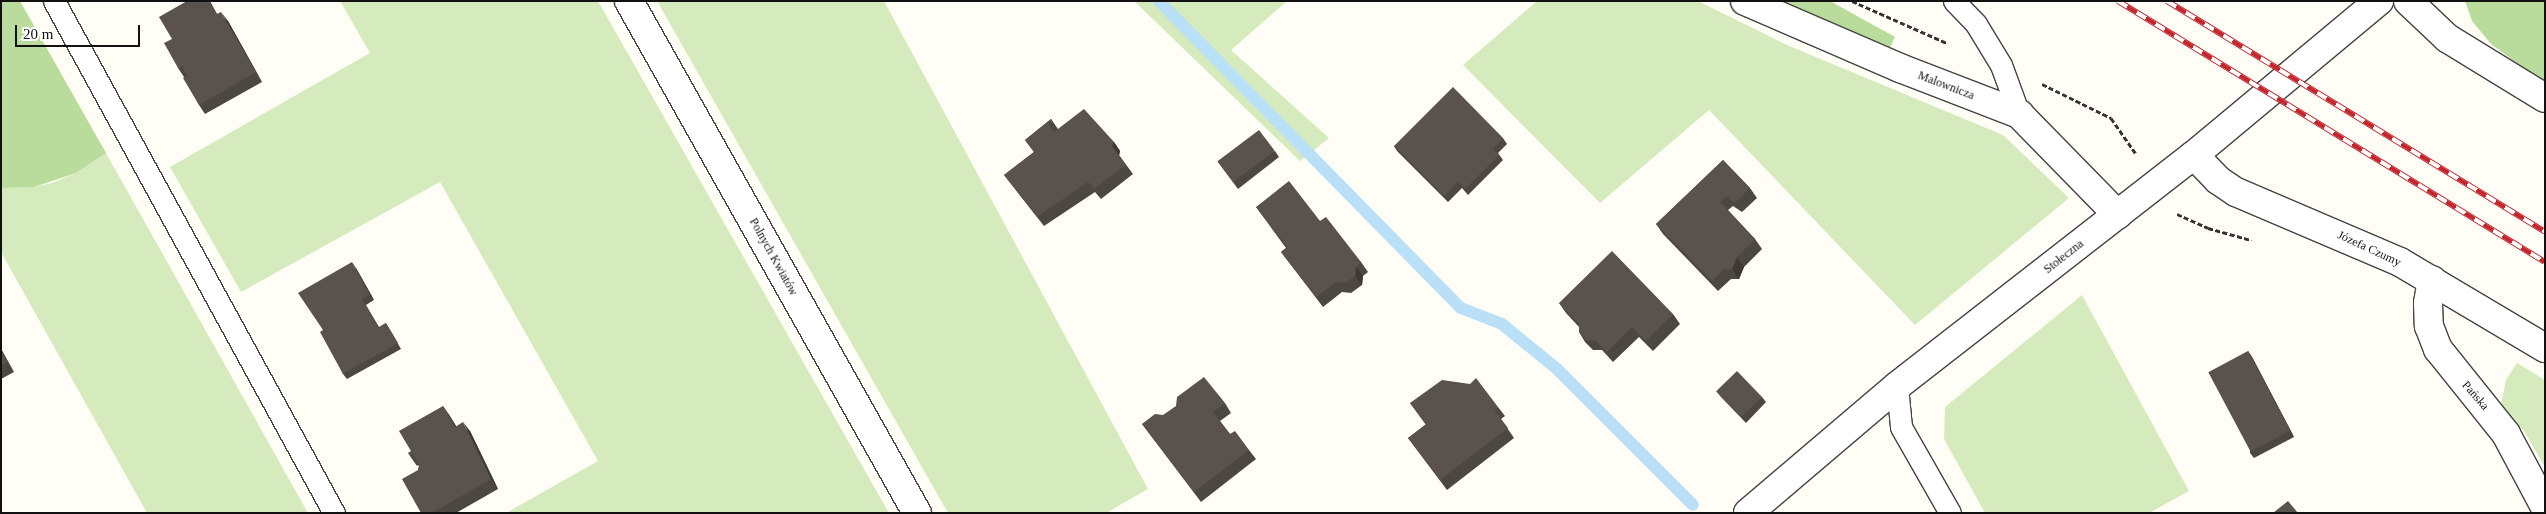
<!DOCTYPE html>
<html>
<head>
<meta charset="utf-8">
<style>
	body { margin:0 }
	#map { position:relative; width:2546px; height:514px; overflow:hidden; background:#fffdf5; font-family:"Times New Roman",serif }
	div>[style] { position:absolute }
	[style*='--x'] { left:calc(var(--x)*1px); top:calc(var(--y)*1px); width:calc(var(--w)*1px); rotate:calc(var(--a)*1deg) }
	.green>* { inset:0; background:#d5ebbd }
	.forest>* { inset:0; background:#b9dc9c }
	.stream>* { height:12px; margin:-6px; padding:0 6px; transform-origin:6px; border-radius:6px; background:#b9e0f7 }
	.path>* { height:3px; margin-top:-1.5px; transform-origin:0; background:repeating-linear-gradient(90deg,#333 0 5px,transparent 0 7.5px) }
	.roads { filter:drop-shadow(1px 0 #444) drop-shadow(-1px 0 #444) drop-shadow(0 1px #444) drop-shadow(0 -1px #444) }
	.service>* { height:21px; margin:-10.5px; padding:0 10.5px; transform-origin:10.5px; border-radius:10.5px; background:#fff }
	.minor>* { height:28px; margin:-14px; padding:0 14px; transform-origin:14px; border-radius:14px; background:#fff }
	.tertiary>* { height:28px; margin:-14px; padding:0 14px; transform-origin:14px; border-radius:14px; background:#fff }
	.rail>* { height:5.5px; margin-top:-2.75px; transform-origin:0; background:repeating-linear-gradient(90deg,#fff 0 11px,#c4262e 0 22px); box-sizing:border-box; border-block:1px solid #c4262e }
	.wall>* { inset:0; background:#4d4742 }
	.shaded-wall>* { inset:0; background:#3f3936 }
	.building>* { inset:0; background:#5a524d; transform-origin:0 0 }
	span { translate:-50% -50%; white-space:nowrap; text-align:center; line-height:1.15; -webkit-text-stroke:5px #fff; paint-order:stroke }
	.street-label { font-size:12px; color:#111 }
	.frame { position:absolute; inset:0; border:2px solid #111; pointer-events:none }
	.scale { position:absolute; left:15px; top:25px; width:125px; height:22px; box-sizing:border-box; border:2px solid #111; border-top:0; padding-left:6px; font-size:15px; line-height:18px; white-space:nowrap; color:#111; -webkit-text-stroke:4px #fff; paint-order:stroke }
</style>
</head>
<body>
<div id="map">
	<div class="green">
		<i style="clip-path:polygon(340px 1px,598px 1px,889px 513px,506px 513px,598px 461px,440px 182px,241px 292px,170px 167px,370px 53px)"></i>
		<i style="clip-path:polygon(657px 1px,884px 1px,1148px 489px,1106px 513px,948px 513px)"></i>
		<i style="clip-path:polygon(1134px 1px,1287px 1px,1231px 50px,1329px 138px,1300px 161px)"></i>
		<i style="clip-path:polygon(1537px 1px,1698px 1px,1787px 45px,2003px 135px,2069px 198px,1915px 325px,1709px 110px,1600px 203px,1463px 65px)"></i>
		<i style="clip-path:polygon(106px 153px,308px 513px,147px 513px,1px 252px,1px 188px,34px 187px,52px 183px,76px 173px)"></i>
		<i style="clip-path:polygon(2082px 295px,2189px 491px,2149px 513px,1985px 513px,1944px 439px,1945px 407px)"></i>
		<i style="clip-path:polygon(2517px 363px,2545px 380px,2545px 467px,2524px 431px,2501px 405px,2506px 380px)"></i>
	</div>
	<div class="forest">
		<i style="clip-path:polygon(1px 1px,20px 1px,106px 153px,76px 173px,34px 187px,1px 188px)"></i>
		<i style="clip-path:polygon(1771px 1px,1830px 1px,1895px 37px,1887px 54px)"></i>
		<i style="clip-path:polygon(2465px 1px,2545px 1px,2545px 84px,2491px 44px,2472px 21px)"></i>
	</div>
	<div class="stream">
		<i style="--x:1159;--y:1;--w:431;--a:45.5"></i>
		<i style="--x:1461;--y:308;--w:44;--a:21.3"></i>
		<i style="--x:1502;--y:324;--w:71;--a:39.3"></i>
		<i style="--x:1557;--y:369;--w:192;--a:45"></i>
	</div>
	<div class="path">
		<i style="--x:1852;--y:1;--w:104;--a:23.9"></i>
		<i style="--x:2042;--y:84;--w:77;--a:26.2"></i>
		<i style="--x:2111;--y:118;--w:44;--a:55.2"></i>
		<i style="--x:2177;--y:214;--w:34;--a:24"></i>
		<i style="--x:2208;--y:228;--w:45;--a:15.6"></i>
	</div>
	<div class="roads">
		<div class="service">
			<i style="--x:54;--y:1;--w:584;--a:61.33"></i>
			<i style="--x:1954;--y:1;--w:32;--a:46"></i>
			<i style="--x:1976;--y:24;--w:48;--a:58.6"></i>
			<i style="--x:2001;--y:65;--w:52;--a:69.8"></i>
			<i style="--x:1897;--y:386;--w:41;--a:84.4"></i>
			<i style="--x:1901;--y:427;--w:99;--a:60.3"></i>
		</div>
		<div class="minor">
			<i style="--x:629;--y:1;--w:587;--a:60.64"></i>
			<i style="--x:1745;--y:1;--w:169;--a:23.4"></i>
			<i style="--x:1900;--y:68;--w:128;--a:21.1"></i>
			<i style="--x:2019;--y:114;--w:141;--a:45.6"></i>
			<i style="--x:2408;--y:1;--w:54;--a:43.5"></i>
			<i style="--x:2447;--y:38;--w:115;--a:31.5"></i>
			<i style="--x:2194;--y:155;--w:35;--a:46"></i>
			<i style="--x:2218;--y:180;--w:22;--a:34"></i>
			<i style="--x:2236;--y:192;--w:178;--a:23.1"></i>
			<i style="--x:2400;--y:262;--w:169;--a:30.7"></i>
			<i style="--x:2432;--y:280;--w:23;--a:100"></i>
			<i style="--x:2428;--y:303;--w:23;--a:88"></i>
			<i style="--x:2429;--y:326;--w:25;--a:69"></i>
			<i style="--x:2438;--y:349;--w:109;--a:51.3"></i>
			<i style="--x:2506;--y:434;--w:83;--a:61.9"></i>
		</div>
		<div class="tertiary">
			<i style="--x:1748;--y:513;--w:196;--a:-40.4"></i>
			<i style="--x:1897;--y:386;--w:376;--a:-37.9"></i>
			<i style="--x:2194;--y:155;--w:241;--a:-39.8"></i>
		</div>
	</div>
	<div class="rail">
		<i style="--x:2118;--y:1;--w:500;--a:31.43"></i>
		<i style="--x:2167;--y:1;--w:443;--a:31.4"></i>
	</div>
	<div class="wall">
		<i style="clip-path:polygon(210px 1px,217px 14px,228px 21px,262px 82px,205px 114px,199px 105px,184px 77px,178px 68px)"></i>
		<i style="clip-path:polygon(1051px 119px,1058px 129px,1114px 142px,1120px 151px,1119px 155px,1133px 174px,1101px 199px,1095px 192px,1044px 226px,1004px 175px,1034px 152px,1025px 140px)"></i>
		<i style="clip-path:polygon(1503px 138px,1507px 144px,1498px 153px,1503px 160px,1468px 195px,1462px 188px,1448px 202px,1397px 151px,1394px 146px)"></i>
		<i style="clip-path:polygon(1275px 151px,1279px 157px,1238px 189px,1218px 162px)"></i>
		<i style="clip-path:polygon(1723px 160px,1750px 188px,1757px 198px,1742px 212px,1733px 206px,1728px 210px,1755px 239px,1762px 249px,1744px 267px,1739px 279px,1731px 279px,1718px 291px,1663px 234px,1656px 224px)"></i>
		<i style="clip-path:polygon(1256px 207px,1320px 221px,1361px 262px,1368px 272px,1363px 276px,1362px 285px,1351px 293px,1342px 292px,1323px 307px,1281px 252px,1286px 248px)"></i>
		<i style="clip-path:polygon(356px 268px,374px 300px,366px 305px,379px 327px,386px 323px,401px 349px,347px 379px,343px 374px,323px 330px)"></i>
		<i style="clip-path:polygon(1559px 303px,1673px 314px,1680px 324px,1653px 351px,1639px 337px,1613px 362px,1602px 350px,1593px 350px,1585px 342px,1579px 332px,1579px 327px,1566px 313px)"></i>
		<i style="clip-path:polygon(1px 349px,14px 372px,1px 379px)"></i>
		<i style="clip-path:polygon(2248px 351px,2252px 357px,2294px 437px,2254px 458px,2250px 453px)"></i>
		<i style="clip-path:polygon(1717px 392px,1762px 397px,1766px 402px,1746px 423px,1721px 397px)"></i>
		<i style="clip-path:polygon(1225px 403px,1231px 413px,1220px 421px,1230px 434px,1249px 450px,1256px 459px,1201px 502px,1142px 424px)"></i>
		<i style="clip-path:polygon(1410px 403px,1498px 407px,1505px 416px,1501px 419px,1514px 438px,1447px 490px,1408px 438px,1426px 425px)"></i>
		<i style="clip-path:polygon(443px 406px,456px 426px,470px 431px,498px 489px,456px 513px,421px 513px,418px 470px,419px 466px,418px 465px,417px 466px,410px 456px,411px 451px)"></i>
	</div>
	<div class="shaded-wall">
		<i style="clip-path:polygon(221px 12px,228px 21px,262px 82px,256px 72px)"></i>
		<i style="clip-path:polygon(1114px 142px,1120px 151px,1119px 156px,1112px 146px)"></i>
		<i style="clip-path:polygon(1737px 257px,1744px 267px,1739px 279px,1732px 269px)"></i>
		<i style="clip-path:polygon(352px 262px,356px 268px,374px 300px,370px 295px)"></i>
		<i style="clip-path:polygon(1356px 267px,1363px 276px,1362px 285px,1355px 276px)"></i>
		<i style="clip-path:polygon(1px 349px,14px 372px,8px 362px,1px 351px)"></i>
		<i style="clip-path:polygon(2248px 351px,2252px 357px,2294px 437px,2290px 431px)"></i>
		<i style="clip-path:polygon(443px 406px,450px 416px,462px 436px,455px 427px)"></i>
		<i style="clip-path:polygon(463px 422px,470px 431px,498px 489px,491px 479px)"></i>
	</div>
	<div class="building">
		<i style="clip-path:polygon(187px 1px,209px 1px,217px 14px,221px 12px,256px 72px,199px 105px,183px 78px,187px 76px,182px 66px,178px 68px,164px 43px,172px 39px,159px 17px)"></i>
		<i style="clip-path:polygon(1453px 87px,1503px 138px,1493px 149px,1499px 155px,1465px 189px,1458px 182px,1444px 196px,1394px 146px)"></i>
		<i style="clip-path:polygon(1084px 109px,1114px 142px,1112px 146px,1126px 165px,1094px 189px,1088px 182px,1037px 217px,1004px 175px,1034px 152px,1025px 140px,1051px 119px,1053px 122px,1049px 124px,1054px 132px)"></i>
		<i style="left:1259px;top:130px;width:26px;height:52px;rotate:53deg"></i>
		<i style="clip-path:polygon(1723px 160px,1750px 188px,1735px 203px,1726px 196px,1720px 202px,1755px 239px,1737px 257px,1732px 269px,1724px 269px,1712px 281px,1656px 224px)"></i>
		<i style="clip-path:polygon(1289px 181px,1320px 221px,1326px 217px,1361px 262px,1356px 267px,1355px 276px,1345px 283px,1336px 282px,1316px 297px,1281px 252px,1287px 247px,1256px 207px)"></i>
		<i style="clip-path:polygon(1612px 251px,1673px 314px,1646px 341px,1632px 327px,1607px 352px,1595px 340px,1586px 340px,1579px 332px,1579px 324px,1559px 303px)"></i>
		<i style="clip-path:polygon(352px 262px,370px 295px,362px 299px,378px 328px,386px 323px,398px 343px,343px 374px,320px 332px,323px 330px,298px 293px)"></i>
		<i style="clip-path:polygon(1px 351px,8px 362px,1px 366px)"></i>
		<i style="left:2248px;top:351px;width:90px;height:45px;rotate:62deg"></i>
		<i style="left:1737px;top:371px;width:36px;height:29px;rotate:46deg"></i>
		<i style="clip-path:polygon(1204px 377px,1225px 403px,1213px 412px,1230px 434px,1235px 431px,1249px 450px,1194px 492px,1142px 424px,1155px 414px,1163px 415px,1176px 406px,1177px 397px)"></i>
		<i style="clip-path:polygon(1476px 378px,1498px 407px,1494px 410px,1508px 428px,1440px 480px,1408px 438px,1426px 424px,1410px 403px,1442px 380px,1470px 384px)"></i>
		<i style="clip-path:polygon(443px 406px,455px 427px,463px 422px,491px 479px,432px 513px,421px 513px,402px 479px,418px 470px,419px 466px,413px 454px,410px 456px,408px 453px,411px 451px,399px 431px)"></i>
		<i style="clip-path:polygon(2288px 501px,2298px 513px,2273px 513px)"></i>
	</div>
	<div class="street-label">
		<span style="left:1946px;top:86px;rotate:21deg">Malownicza</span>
		<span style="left:2369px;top:249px;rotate:25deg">Józefa Czumy</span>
		<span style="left:773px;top:257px;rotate:61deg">Polnych Kwiatów</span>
		<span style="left:2064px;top:257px;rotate:-38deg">Stołeczna</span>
		<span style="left:2475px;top:396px;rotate:49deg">Pańska</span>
	</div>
	<div class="frame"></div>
	<div class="scale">20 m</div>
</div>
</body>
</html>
